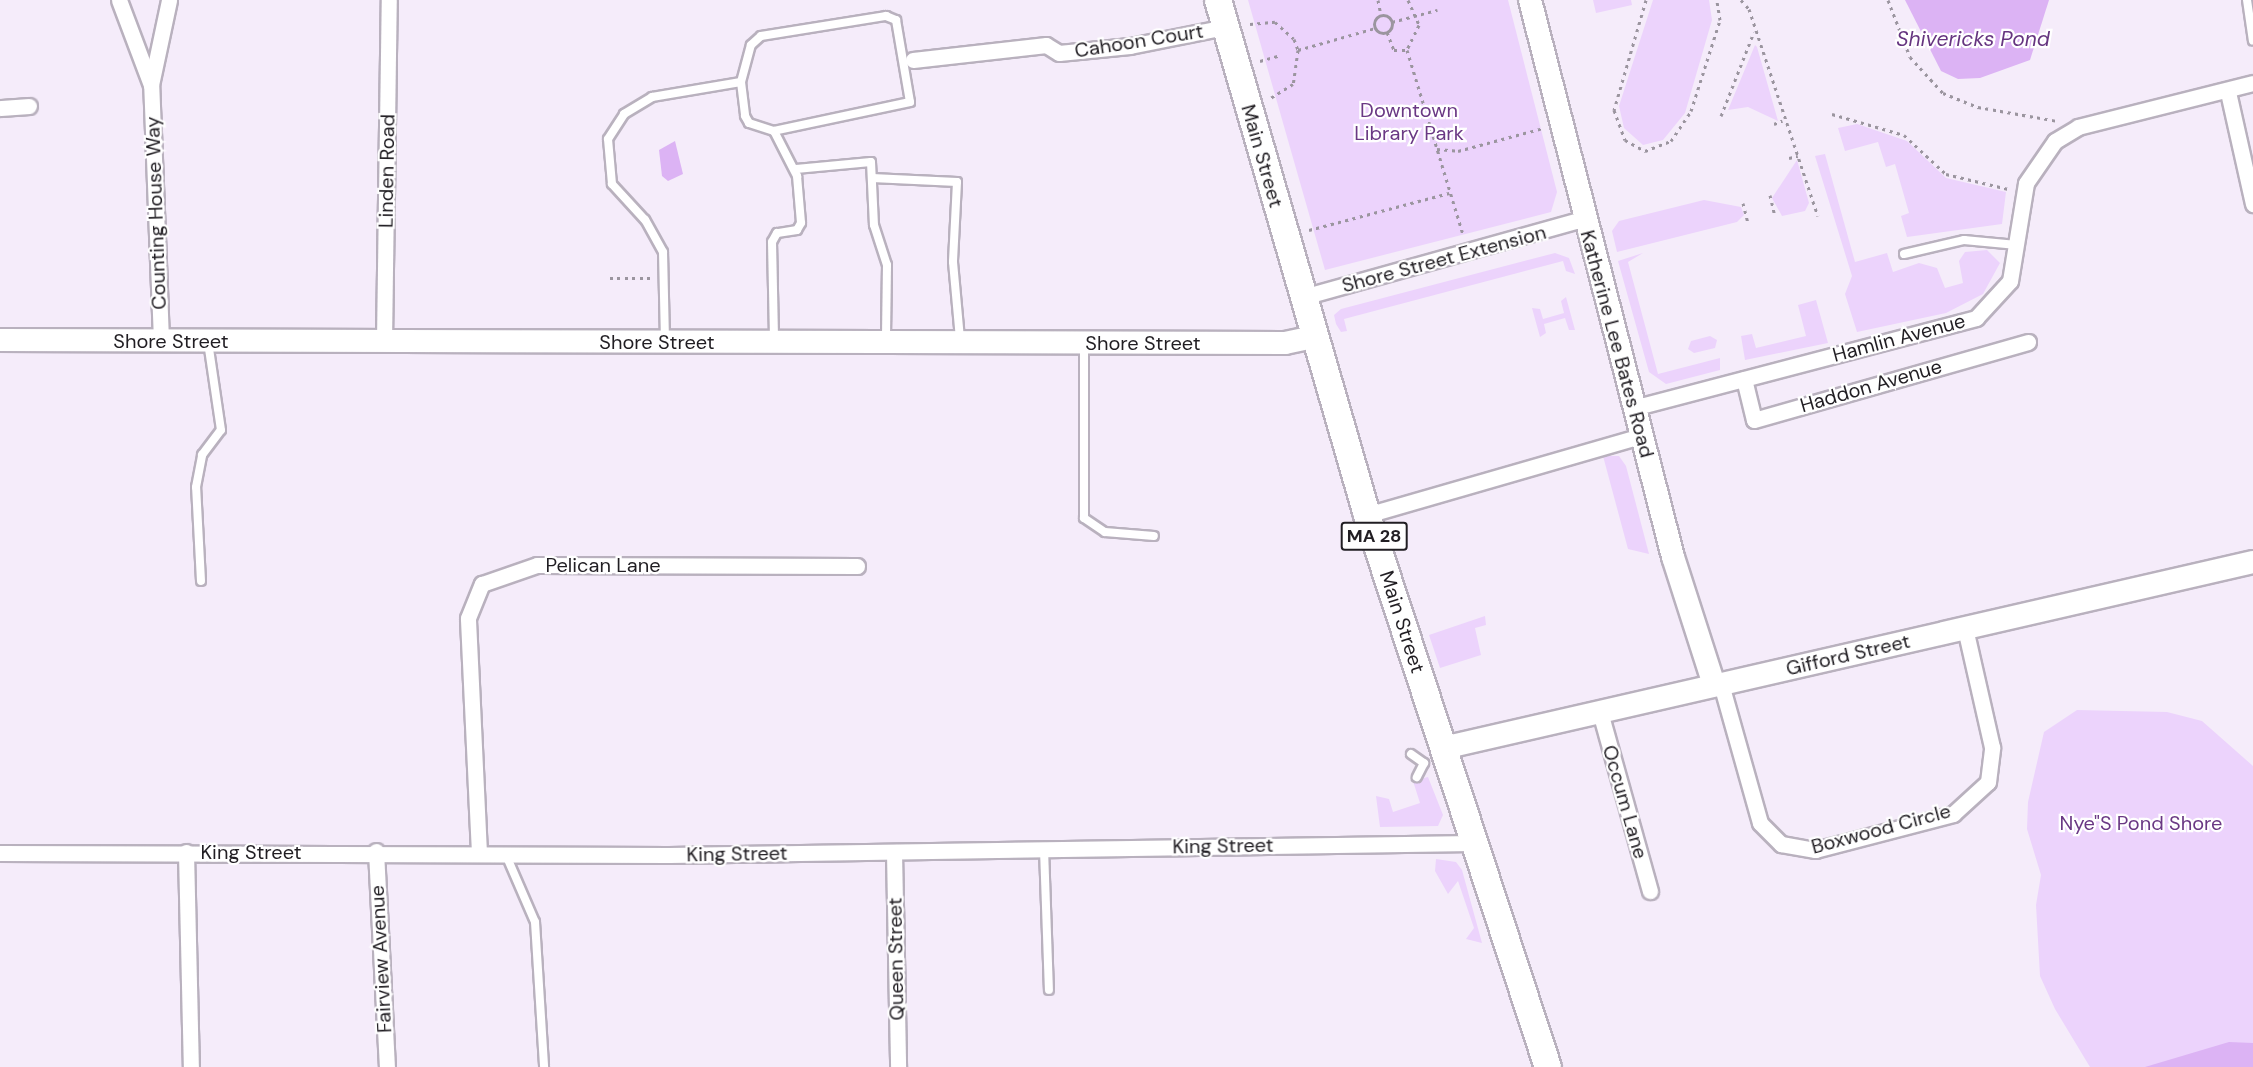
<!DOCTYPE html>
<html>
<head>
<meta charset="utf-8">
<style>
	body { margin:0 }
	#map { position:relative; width:2253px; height:1067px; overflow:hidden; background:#f5ecfa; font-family:"DM Sans",sans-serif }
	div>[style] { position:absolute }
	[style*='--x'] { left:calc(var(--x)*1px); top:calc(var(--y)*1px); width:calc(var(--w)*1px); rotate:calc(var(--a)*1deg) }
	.green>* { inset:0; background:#ecd3fc }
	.water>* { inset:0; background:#dcb3f4 }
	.path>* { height:3px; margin-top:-1.5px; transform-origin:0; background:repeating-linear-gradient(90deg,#9b959f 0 3px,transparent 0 7.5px) }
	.path>.ring { margin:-1.5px; padding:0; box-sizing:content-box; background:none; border:3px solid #9b959f; border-radius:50% }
	.roads { filter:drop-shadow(2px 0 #b9b1be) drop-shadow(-2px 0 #b9b1be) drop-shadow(0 2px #b9b1be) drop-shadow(0 -2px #b9b1be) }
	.lane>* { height:8px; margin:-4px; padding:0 4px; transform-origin:4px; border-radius:4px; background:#fff }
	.street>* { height:15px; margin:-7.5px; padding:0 7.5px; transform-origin:7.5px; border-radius:7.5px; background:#fff }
	.secondary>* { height:22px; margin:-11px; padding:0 11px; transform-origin:11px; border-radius:11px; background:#fff }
	.primary>* { height:26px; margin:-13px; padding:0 13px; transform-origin:13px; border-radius:13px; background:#fff }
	span { translate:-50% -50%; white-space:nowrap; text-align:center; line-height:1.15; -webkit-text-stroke:4.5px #fff; paint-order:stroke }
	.shield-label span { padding:2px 4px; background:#fff; border:2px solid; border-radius:4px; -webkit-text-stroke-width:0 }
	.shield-label { font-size:18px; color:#211e23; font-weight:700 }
	.street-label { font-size:20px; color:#211e23 }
	.park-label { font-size:20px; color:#6a3884 }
	.water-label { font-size:21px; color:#663580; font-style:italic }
</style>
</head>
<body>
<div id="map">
	<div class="green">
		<i style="clip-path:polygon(1248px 0,1508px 0,1557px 192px,1551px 212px,1325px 270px)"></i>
		<i style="clip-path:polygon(1593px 0,1631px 0,1632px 5px,1596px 13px)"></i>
		<i style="clip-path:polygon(1653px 0,1709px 0,1712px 20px,1685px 113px,1663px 140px,1643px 145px,1624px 128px,1619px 106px)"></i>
		<i style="clip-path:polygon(1755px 45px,1757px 47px,1778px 121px,1748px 107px,1728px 110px)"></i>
		<i style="clip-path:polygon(1857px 124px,1907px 141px,1946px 178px,2006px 192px,2002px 224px,1907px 237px,1901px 216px,1909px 213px,1895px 164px,1886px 167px,1878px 142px,1845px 151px,1838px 128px)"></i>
		<i style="clip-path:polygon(1825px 154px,1855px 262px,1887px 253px,1893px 272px,1919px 263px,1937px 268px,1945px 288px,1963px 283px,1959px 261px,1965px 252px,1987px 250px,2000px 263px,1983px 294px,1946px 313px,1857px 332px,1845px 294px,1852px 276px,1815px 156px)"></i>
		<i style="clip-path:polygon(1797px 160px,1809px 203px,1805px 211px,1782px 216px,1772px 198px)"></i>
		<i style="clip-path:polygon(1704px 200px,1741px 207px,1744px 215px,1737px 222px,1617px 252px,1612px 231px,1619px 221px)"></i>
		<i style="clip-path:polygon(1555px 253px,1569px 258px,1575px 274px,1566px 271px,1563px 261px,1344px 319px,1347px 331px,1341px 332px,1336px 324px,1334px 315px,1341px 309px)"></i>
		<i style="clip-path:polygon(1643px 253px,1628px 262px,1658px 374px,1720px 358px,1720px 370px,1666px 384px,1649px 372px,1618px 261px)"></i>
		<i style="clip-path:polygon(1566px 297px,1575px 330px,1569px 330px,1565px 318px,1544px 324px,1546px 333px,1540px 337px,1532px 308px,1540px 309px,1543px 319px,1564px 313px,1561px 301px)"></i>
		<i style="clip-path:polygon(1816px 300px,1828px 343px,1745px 360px,1741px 336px,1752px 334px,1756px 348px,1806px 336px,1798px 305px)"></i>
		<i style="clip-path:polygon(1710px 336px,1717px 340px,1715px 348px,1694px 353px,1688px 349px,1691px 341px)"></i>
		<i style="clip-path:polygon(1603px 456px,1619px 456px,1626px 466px,1649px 554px,1628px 549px)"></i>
		<i style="clip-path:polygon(1485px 616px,1486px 625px,1475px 628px,1481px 655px,1440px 668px,1429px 635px)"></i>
		<i style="clip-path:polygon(2077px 710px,2167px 712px,2202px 721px,2253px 766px,2253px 1067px,2183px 1056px,2157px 1067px,2090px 1067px,2055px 1009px,2040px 976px,2036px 905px,2041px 875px,2027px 829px,2028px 802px,2044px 732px)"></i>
		<i style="clip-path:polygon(1428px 777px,1443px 815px,1438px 826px,1380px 827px,1376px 796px,1389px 799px,1393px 812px,1420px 803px,1413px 781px)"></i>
		<i style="clip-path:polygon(1436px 859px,1456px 862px,1462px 870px,1482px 943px,1466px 939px,1474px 928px,1458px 881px,1448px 894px,1435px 871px)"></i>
	</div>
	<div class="water">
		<i style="clip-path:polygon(1905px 0,2049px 0,2030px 60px,1980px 78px,1958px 79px,1941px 71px)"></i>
		<i style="clip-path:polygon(675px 141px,683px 174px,668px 181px,662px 176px,659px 150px)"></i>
		<i style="clip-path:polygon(2229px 1042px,2253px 1043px,2253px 1067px,2145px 1067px)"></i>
	</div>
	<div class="path">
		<i style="--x:1378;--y:0;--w:16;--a:79"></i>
		<i style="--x:1408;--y:0;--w:27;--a:66"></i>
		<i style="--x:1419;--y:25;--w:28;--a:116"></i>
		<i style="--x:1407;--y:50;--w:192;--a:73.1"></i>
		<i style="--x:1646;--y:0;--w:115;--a:106.2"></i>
		<i style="--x:1614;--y:110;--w:32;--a:70"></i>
		<i style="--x:1625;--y:140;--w:23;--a:29"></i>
		<i style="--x:1645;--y:151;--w:28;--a:-21"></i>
		<i style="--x:1671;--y:141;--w:36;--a:-56"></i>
		<i style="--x:1691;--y:111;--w:96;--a:-72.3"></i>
		<i style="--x:1720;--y:20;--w:20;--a:-99"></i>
		<i style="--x:1741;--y:0;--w:12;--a:48"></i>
		<i style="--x:1749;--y:9;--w:218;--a:71.6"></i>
		<i style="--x:1888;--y:0;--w:61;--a:68.9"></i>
		<i style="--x:1910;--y:57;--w:49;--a:47.5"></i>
		<i style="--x:1943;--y:93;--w:38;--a:22"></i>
		<i style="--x:1978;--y:107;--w:80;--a:10"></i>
		<i class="ring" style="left:1374px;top:15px;width:15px;height:15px"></i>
		<i style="--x:1392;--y:22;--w:47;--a:-14.9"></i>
		<i style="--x:1250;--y:24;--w:25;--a:-5"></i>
		<i style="--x:1275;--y:22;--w:25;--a:42"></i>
		<i style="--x:1294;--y:39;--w:12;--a:70"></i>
		<i style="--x:1298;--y:50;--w:34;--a:98"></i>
		<i style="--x:1293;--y:84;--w:26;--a:148"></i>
		<i style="--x:1387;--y:32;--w:19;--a:69"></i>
		<i style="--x:1394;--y:50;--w:13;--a:0"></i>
		<i style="--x:1298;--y:50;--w:80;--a:-15.9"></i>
		<i style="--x:1260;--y:61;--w:22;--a:-16"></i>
		<i style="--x:1832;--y:114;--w:75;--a:16.3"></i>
		<i style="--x:1904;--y:135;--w:57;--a:42.9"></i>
		<i style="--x:1946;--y:174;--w:64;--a:13.6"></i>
		<i style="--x:1721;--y:116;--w:90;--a:-68.6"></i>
		<i style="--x:1774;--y:124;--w:9;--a:-21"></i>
		<i style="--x:1437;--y:149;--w:21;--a:5"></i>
		<i style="--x:1458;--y:151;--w:88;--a:-15.1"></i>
		<i style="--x:1789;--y:158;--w:9;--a:-13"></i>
		<i style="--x:1770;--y:195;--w:22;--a:77"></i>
		<i style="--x:1743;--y:203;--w:21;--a:76"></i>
		<i style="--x:1309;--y:230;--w:145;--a:-14.8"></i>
		<i style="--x:610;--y:278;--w:41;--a:0"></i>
	</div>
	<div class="roads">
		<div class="lane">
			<i style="--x:2247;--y:0;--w:41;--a:81.7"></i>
			<i style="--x:741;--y:82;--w:38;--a:-75"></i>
			<i style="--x:751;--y:45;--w:13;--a:-42"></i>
			<i style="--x:761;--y:36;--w:127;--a:-9.1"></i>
			<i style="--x:886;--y:16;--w:11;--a:22"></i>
			<i style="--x:896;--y:20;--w:83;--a:80.3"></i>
			<i style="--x:910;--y:102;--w:139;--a:168"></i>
			<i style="--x:796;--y:169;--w:75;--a:-5.3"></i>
			<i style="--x:871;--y:162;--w:63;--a:87.3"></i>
			<i style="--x:874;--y:225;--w:42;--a:72"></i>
			<i style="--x:887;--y:265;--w:75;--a:90.8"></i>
			<i style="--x:872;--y:178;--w:85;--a:2.7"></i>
			<i style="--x:957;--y:182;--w:80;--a:92.9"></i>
			<i style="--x:953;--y:262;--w:77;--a:84.8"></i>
			<i style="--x:1904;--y:254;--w:62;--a:-13.1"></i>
			<i style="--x:1964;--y:240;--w:53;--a:5.4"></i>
			<i style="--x:665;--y:340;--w:88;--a:-91.3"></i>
			<i style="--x:663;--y:252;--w:37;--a:-119"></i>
			<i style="--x:645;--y:220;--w:49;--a:-132.5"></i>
			<i style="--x:612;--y:184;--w:45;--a:-95.1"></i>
			<i style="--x:608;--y:139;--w:30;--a:-57"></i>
			<i style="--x:624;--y:114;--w:33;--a:-31"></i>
			<i style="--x:652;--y:97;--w:90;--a:-9.6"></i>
			<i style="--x:741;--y:82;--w:34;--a:83"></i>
			<i style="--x:745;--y:116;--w:8;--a:60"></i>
			<i style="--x:749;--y:123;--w:26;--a:18"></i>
			<i style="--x:774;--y:131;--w:51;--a:62.9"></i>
			<i style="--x:797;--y:176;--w:47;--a:85.1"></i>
			<i style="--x:801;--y:223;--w:8;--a:120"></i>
			<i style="--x:797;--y:230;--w:20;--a:171"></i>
			<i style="--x:777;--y:233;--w:10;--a:119"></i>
			<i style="--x:772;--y:242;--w:97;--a:88.8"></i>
			<i style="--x:1084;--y:344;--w:174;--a:90"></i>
			<i style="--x:1084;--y:518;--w:25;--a:34"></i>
			<i style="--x:1105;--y:532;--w:49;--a:4.7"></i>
			<i style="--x:201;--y:581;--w:94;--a:-93"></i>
			<i style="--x:196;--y:487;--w:33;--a:-79"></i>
			<i style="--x:202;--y:455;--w:31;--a:-53"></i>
			<i style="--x:221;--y:430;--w:89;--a:-98.4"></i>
			<i style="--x:1411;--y:754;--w:16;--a:35"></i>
			<i style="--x:1424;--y:763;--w:16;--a:117"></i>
			<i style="--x:1044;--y:849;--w:141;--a:88"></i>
			<i style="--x:506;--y:855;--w:73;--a:66.6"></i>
			<i style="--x:535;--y:922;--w:145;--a:86.4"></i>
		</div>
		<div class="street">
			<i style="--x:119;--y:0;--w:91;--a:69.4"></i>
			<i style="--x:913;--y:60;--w:134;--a:-6.4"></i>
			<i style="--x:1046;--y:45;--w:15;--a:32"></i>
			<i style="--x:1059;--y:53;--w:71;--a:-5.6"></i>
			<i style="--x:1130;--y:46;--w:97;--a:-11.3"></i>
			<i style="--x:2228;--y:92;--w:115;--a:77.4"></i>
			<i style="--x:0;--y:108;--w:29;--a:-4"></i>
			<i style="--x:1303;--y:297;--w:293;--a:-15.6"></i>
			<i style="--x:161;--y:340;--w:255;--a:-92.2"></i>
			<i style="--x:151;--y:85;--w:87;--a:-78"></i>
			<i style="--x:384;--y:341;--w:341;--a:-89.2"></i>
			<i style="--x:1744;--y:379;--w:42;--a:76.3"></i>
			<i style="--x:1754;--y:420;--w:285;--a:-15.9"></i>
			<i style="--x:1633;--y:408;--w:355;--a:-14.7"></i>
			<i style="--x:1976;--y:318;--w:50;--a:-47.4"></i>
			<i style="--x:2010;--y:281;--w:99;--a:-80.7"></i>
			<i style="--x:2026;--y:183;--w:51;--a:-55.4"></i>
			<i style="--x:2055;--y:141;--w:27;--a:-31"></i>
			<i style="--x:2078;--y:127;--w:180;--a:-14.1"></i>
			<i style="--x:1367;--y:515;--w:285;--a:-16.1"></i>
			<i style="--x:1721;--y:684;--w:144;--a:74.3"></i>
			<i style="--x:1760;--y:823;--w:30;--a:45"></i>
			<i style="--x:1781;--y:844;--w:35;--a:10"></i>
			<i style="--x:1815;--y:850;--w:143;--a:-14.6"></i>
			<i style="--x:1953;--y:814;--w:47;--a:-42.4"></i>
			<i style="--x:1988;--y:782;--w:35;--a:-83"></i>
			<i style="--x:1992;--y:747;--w:122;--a:-102.8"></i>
			<i style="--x:1600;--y:712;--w:186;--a:74.4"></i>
			<i style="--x:376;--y:851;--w:216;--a:87.1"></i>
			<i style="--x:186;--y:852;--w:215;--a:88.7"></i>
			<i style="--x:894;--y:852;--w:215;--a:88.9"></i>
			<i style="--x:0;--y:853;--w:669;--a:0.17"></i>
			<i style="--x:669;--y:855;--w:804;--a:-0.86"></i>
			<i style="--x:479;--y:853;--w:235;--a:-92.7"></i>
			<i style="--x:468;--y:618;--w:37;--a:-68"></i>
			<i style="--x:482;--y:584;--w:58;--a:-19.1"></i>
			<i style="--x:537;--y:565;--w:320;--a:0.2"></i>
		</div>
		<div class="secondary">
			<i style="--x:1530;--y:0;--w:575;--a:75.6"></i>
			<i style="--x:1673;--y:557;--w:134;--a:72.2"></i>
			<i style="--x:0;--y:340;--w:1285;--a:0.13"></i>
			<i style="--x:1285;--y:343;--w:29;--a:-12"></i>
			<i style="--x:1443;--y:748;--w:831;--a:-12.93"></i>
		</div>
		<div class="primary">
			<i style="--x:1218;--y:0;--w:536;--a:73.86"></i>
			<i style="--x:1367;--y:515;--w:581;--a:71.85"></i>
		</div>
	</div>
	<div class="shield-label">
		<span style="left:1374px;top:536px">MA 28</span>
	</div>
	<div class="street-label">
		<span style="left:1139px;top:41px;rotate:-9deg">Cahoon Court</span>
		<span style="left:1262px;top:156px;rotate:74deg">Main Street</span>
		<span style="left:387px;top:171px;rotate:-89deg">Linden Road</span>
		<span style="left:156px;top:213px;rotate:-92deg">Counting House Way</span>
		<span style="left:1444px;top:259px;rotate:-15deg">Shore Street Extension</span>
		<span style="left:1899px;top:338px;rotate:-15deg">Hamlin Avenue</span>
		<span style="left:171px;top:341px">Shore Street</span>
		<span style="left:657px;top:342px">Shore Street</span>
		<span style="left:1143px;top:343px">Shore Street</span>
		<span style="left:1617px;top:344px;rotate:75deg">Katherine Lee Bates Road</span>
		<span style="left:1871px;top:386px;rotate:-16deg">Haddon Avenue</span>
		<span style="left:603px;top:565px">Pelican Lane</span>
		<span style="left:1402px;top:622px;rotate:72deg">Main Street</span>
		<span style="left:1848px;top:655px;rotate:-13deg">Gifford Street</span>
		<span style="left:1625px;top:802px;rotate:74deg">Occum Lane</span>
		<span style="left:1881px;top:829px;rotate:-15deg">Boxwood Circle</span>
		<span style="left:1223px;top:846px;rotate:-1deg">King Street</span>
		<span style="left:251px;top:852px">King Street</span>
		<span style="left:737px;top:854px;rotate:-1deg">King Street</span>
		<span style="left:381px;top:959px;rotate:-93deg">Fairview Avenue</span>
		<span style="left:896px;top:959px;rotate:-91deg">Queen Street</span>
	</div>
	<div class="park-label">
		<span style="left:1409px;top:122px">Downtown<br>Library Park</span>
		<span style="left:2141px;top:823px">Nye"S Pond Shore</span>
	</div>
	<div class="water-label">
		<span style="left:1973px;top:39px">Shivericks Pond</span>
	</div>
</div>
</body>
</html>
